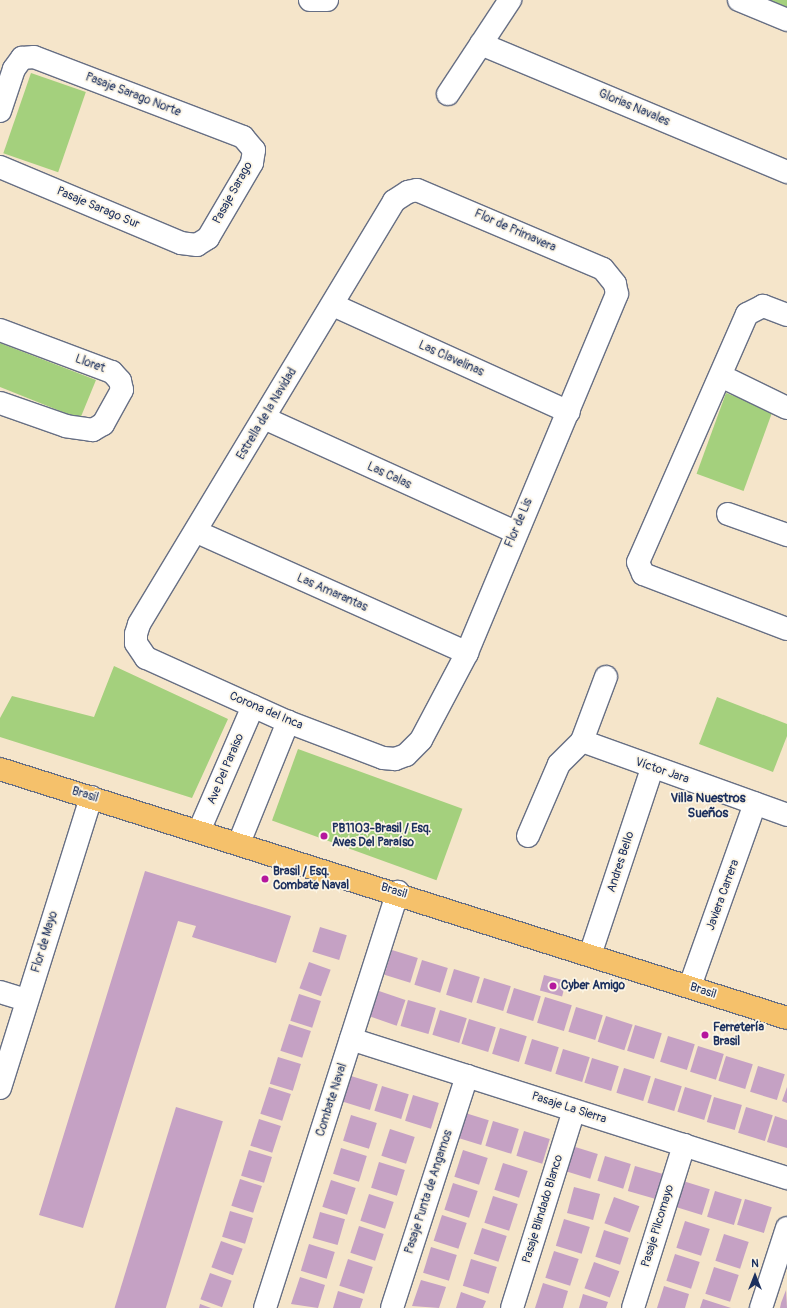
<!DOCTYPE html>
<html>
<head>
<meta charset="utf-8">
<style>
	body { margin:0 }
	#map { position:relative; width:787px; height:1308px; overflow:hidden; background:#f5e5ca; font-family:Pangolin,sans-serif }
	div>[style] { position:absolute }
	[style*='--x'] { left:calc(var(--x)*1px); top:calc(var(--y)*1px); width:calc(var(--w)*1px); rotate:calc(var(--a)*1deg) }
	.green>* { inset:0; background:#a4d07d; transform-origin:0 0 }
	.building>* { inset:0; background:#c5a1c4; transform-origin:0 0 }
	.roads { filter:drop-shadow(1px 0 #676f84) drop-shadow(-1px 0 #676f84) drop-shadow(0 1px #676f84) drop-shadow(0 -1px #676f84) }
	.minor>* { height:22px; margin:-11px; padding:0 11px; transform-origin:11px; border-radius:11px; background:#fff }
	.major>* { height:22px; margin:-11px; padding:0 11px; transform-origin:11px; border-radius:11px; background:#f5c16b }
	.dots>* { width:11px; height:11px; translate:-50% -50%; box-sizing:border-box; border:2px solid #fcf5e5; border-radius:50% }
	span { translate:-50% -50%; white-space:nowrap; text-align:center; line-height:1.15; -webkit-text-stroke:3.5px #fcf5e5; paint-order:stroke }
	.street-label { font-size:12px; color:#1b2f5e }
	.poi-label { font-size:12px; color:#1b2f5e; font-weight:700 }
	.left { translate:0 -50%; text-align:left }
	.neighbourhood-label { font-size:13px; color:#1b2f5e; font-weight:700 }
	.north { position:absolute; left:735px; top:1256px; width:40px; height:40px; -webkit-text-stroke:3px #fcf5e5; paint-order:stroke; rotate:0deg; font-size:11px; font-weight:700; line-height:16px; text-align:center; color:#1b2f5e }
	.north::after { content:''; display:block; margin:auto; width:14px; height:18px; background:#1b2f5e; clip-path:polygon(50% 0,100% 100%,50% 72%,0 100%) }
</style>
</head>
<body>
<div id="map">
	<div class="green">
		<i style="clip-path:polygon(762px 0,787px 0,787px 12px)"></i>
		<i style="left:31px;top:73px;width:58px;height:85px;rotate:19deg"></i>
		<i style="clip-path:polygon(0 343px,96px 380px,80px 419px,0 387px)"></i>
		<i style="left:726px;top:393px;width:50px;height:86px;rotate:20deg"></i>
		<i style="clip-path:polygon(114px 666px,228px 719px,192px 798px,0 737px,0 718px,12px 696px,94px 717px)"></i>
		<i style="clip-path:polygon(717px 697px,787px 724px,787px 736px,773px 772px,699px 744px)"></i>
		<i style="left:298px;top:749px;width:175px;height:76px;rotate:20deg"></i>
	</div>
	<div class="building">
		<i style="clip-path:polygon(145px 871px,291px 916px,276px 963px,192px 937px,196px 926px,178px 921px,83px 1228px,39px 1215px)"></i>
		<i style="left:320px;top:927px;width:28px;height:26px;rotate:17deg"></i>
		<i style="left:392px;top:950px;width:27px;height:26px;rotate:17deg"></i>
		<i style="left:422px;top:960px;width:27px;height:26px;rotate:17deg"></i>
		<i style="left:309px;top:962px;width:23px;height:28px;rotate:20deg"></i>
		<i style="left:454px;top:969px;width:27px;height:27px;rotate:17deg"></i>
		<i style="left:544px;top:975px;width:23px;height:16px;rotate:15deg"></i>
		<i style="left:484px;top:978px;width:28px;height:26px;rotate:17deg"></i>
		<i style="left:514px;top:988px;width:28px;height:26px;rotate:17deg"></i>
		<i style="left:379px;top:991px;width:28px;height:27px;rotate:19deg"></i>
		<i style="left:299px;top:994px;width:23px;height:28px;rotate:18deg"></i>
		<i style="left:545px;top:997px;width:28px;height:27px;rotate:17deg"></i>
		<i style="left:408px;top:1000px;width:29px;height:27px;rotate:16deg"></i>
		<i style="left:576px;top:1007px;width:28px;height:26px;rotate:17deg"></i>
		<i style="left:440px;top:1010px;width:28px;height:26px;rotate:17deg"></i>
		<i style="left:606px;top:1016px;width:28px;height:27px;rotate:18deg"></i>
		<i style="left:469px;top:1019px;width:28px;height:26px;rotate:17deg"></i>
		<i style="left:289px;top:1024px;width:23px;height:28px;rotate:18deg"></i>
		<i style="left:635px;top:1025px;width:28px;height:27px;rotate:17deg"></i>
		<i style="left:500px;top:1028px;width:28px;height:27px;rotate:17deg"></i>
		<i style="left:668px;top:1036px;width:28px;height:27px;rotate:17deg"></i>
		<i style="left:532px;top:1039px;width:28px;height:26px;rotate:17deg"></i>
		<i style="left:698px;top:1046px;width:27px;height:27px;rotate:17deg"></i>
		<i style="left:563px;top:1049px;width:28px;height:26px;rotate:17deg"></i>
		<i style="left:726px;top:1056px;width:28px;height:26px;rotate:17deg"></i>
		<i style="left:278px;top:1057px;width:24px;height:28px;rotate:17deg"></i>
		<i style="left:592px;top:1058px;width:28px;height:26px;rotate:17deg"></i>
		<i style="left:758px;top:1066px;width:28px;height:27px;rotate:17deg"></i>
		<i style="left:624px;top:1068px;width:28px;height:26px;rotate:17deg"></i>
		<i style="left:351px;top:1076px;width:28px;height:27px;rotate:17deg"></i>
		<i style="left:655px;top:1078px;width:28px;height:26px;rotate:17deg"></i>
		<i style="left:382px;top:1086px;width:28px;height:26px;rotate:17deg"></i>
		<i style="left:269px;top:1087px;width:23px;height:28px;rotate:18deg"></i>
		<i style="left:685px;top:1087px;width:28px;height:26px;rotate:17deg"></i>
		<i style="clip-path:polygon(787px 1087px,787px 1103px,782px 1101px)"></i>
		<i style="left:413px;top:1095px;width:27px;height:27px;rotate:17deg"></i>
		<i style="left:714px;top:1097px;width:29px;height:26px;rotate:16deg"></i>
		<i style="left:176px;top:1107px;width:49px;height:210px;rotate:17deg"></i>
		<i style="left:746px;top:1107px;width:28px;height:27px;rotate:17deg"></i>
		<i style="left:462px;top:1112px;width:28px;height:26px;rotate:17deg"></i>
		<i style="left:351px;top:1115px;width:27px;height:27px;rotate:17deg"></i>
		<i style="clip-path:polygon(775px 1116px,787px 1120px,787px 1148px,767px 1142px)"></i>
		<i style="left:259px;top:1119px;width:23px;height:28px;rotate:18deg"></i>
		<i style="left:493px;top:1121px;width:27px;height:26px;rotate:17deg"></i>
		<i style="left:390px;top:1129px;width:26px;height:28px;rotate:18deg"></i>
		<i style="left:524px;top:1131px;width:27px;height:26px;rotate:17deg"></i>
		<i style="left:572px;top:1146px;width:27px;height:26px;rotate:17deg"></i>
		<i style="left:341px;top:1148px;width:27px;height:27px;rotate:17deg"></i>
		<i style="left:249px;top:1150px;width:24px;height:27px;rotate:17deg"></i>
		<i style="left:463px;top:1150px;width:26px;height:28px;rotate:18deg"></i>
		<i style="left:605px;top:1156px;width:27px;height:26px;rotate:17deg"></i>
		<i style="left:379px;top:1162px;width:27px;height:27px;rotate:17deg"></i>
		<i style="left:503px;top:1163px;width:26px;height:28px;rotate:18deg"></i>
		<i style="left:635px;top:1166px;width:29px;height:26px;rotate:16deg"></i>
		<i style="left:240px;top:1179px;width:23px;height:28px;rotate:18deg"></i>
		<i style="left:331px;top:1180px;width:26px;height:28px;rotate:18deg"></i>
		<i style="left:683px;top:1181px;width:28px;height:27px;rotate:17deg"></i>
		<i style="left:453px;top:1183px;width:26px;height:28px;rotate:18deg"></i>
		<i style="left:574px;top:1187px;width:27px;height:27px;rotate:15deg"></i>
		<i style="left:715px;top:1191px;width:28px;height:27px;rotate:17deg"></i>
		<i style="left:369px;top:1194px;width:26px;height:28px;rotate:18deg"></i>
		<i style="left:493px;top:1196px;width:26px;height:28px;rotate:18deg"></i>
		<i style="left:614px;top:1197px;width:27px;height:28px;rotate:20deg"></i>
		<i style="left:745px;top:1199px;width:28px;height:27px;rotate:17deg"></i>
		<i style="left:230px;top:1211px;width:24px;height:27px;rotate:17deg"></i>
		<i style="left:320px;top:1212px;width:26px;height:27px;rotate:16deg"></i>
		<i style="left:442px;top:1215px;width:26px;height:27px;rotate:18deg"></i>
		<i style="left:564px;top:1219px;width:27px;height:28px;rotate:17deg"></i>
		<i style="left:685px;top:1221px;width:26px;height:28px;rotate:18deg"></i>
		<i style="left:359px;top:1226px;width:26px;height:28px;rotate:18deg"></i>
		<i style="left:482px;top:1228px;width:26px;height:27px;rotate:18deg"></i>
		<i style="left:604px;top:1230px;width:26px;height:28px;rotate:18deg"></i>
		<i style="left:724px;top:1234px;width:26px;height:28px;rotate:18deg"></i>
		<i style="left:221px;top:1241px;width:23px;height:28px;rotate:20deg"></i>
		<i style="left:309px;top:1244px;width:27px;height:28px;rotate:17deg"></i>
		<i style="left:431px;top:1247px;width:27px;height:27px;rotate:17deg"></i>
		<i style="left:554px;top:1251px;width:26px;height:28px;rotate:18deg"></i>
		<i style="left:675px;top:1254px;width:26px;height:28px;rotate:18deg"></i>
		<i style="left:348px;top:1259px;width:26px;height:28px;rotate:18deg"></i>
		<i style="left:471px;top:1259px;width:27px;height:28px;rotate:17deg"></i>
		<i style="left:594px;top:1262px;width:27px;height:28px;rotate:20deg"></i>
		<i style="left:714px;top:1267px;width:26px;height:28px;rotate:18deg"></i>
		<i style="left:210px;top:1273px;width:23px;height:28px;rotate:20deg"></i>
		<i style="clip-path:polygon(300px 1277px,325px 1285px,318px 1308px,291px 1304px)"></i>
		<i style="clip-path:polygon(421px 1280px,446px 1287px,439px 1308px,412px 1306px)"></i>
		<i style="clip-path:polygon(543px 1283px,568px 1291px,563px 1308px,535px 1308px)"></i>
		<i style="clip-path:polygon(664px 1286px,689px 1294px,685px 1308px,657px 1308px)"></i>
		<i style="clip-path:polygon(786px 1290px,787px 1308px,780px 1308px,781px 1303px)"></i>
		<i style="clip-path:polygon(338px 1291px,363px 1299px,360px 1308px,333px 1308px)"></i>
		<i style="clip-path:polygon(461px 1292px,486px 1301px,483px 1308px,456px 1308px)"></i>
		<i style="clip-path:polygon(583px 1294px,608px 1302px,606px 1308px,579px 1308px)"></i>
		<i style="clip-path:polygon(703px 1299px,731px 1308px,700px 1308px)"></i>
		<i style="clip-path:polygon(200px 1304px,211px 1308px,199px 1308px)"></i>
	</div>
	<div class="roads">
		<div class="minor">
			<i style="--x:310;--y:0;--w:17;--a:0"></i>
			<i style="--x:739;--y:0;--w:52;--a:22.6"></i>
			<i style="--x:481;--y:44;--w:332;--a:22.7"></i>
			<i style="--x:448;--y:94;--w:113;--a:-56.6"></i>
			<i style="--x:0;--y:111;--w:44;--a:-71.6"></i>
			<i style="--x:14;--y:69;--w:14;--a:-54"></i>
			<i style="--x:22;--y:58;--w:12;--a:-5"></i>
			<i style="--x:34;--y:57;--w:224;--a:20.9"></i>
			<i style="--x:243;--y:137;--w:17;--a:50"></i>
			<i style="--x:254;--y:150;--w:13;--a:99"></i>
			<i style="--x:252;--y:163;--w:87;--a:120.4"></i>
			<i style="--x:208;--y:238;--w:13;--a:148"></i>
			<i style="--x:197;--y:245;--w:16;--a:-173"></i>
			<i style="--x:181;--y:243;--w:196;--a:-157.2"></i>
			<i style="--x:417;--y:190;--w:202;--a:23"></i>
			<i style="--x:603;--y:269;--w:19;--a:51"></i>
			<i style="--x:615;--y:284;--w:10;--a:79"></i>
			<i style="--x:617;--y:294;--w:389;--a:112.7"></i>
			<i style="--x:467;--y:653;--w:98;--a:117.9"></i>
			<i style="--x:421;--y:740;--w:21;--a:135"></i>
			<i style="--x:406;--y:755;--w:12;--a:160"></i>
			<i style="--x:395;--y:759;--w:12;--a:-175"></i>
			<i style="--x:383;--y:758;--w:102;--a:-159.2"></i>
			<i style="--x:288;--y:722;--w:156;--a:-155.7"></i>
			<i style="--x:146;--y:658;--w:18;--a:-124"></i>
			<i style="--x:136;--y:643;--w:9;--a:-90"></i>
			<i style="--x:136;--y:634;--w:10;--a:-73"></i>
			<i style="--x:139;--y:624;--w:494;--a:-58.9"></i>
			<i style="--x:394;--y:201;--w:17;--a:-33"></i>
			<i style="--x:408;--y:192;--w:9;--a:-13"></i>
			<i style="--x:333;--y:305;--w:259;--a:24.4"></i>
			<i style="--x:787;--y:315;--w:26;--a:-159"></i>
			<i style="--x:763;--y:306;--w:18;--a:153"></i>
			<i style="--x:747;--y:314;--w:271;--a:113.7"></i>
			<i style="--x:638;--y:562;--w:13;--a:67"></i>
			<i style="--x:643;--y:574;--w:154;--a:20.9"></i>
			<i style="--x:0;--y:330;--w:120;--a:20.6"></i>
			<i style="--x:112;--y:372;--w:12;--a:48"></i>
			<i style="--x:120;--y:381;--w:9;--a:77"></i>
			<i style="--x:122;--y:390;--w:39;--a:119"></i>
			<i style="--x:103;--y:424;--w:12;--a:149"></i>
			<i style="--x:93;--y:430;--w:27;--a:-172"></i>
			<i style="--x:66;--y:426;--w:70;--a:-160.8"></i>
			<i style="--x:721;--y:376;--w:73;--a:25.9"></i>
			<i style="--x:264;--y:418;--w:276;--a:24.4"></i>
			<i style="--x:728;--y:514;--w:63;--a:19.6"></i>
			<i style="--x:197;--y:532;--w:296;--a:24.1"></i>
			<i style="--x:606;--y:677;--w:68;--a:110.6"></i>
			<i style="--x:582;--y:741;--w:218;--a:19.8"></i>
			<i style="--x:199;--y:831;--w:136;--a:-66.6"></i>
			<i style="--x:528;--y:836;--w:78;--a:-66.7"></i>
			<i style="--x:559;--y:764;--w:33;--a:-45"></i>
			<i style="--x:239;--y:843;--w:131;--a:-68"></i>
			<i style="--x:590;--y:955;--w:196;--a:-71.6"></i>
			<i style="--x:690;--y:986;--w:194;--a:-70.4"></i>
			<i style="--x:0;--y:992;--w:28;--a:17"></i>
			<i style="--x:351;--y:1039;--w:458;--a:17.7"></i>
			<i style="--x:0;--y:1088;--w:305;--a:-72.6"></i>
			<i style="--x:265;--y:1308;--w:437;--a:-72.3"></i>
			<i style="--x:392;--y:1308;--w:244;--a:-72.1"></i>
			<i style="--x:512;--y:1308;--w:207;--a:-72.6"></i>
			<i style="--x:633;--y:1308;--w:171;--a:-72.6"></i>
			<i style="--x:761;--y:1308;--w:84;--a:-72"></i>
		</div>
		<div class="major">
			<i style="--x:0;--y:769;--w:825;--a:17.56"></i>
		</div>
	</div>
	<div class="dots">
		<i style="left:324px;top:836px;background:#b5179e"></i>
		<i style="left:265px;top:879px;background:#b5179e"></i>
		<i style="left:553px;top:986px;background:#b5179e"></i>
		<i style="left:705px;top:1035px;background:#b5179e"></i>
	</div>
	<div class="street-label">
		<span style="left:133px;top:95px;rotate:21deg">Pasaje Sarago Norte</span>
		<span style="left:634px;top:108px;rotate:23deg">Glorias Navales</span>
		<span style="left:233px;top:193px;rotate:-61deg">Pasaje Sarago</span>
		<span style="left:98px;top:208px;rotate:23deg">Pasaje Sarago Sur</span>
		<span style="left:515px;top:231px;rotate:24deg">Flor de Primavera</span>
		<span style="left:451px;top:359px;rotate:24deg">Las Clavelinas</span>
		<span style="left:90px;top:364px;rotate:20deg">Lloret</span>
		<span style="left:267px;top:414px;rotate:-59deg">Estrella de la Navidad</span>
		<span style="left:389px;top:476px;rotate:25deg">Las Calas</span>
		<span style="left:519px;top:523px;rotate:-67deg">Flor de Lis</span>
		<span style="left:332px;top:593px;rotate:24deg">Las Amarantas</span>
		<span style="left:266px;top:711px;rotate:23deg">Corona del Inca</span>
		<span style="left:226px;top:769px;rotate:-67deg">Ave Del Paraiso</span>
		<span style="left:662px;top:771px;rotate:19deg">Víctor Jara</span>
		<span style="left:85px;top:795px;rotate:17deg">Brasil</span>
		<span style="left:621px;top:862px;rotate:-72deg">Andres Bello</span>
		<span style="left:394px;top:891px;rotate:17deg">Brasil</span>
		<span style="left:723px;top:895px;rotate:-70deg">Javiera Carrera</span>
		<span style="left:45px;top:942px;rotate:-73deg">Flor de Mayo</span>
		<span style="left:703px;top:991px;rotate:18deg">Brasil</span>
		<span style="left:332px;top:1100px;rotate:-72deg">Combate Naval</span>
		<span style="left:569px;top:1108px;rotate:18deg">Pasaje La Sierra</span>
		<span style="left:429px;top:1192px;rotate:-72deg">Pasaje Punta de Angamos</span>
		<span style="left:543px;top:1209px;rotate:-73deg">Pasaje Blindado Blanco</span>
		<span style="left:658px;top:1226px;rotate:-73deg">Pasaje Pilcomayo</span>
	</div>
	<div class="poi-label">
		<span class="left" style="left:332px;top:836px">PB1103-Brasil / Esq.<br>Aves Del Paraíso</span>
		<span class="left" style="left:273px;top:879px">Brasil / Esq.<br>Combate Naval</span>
		<span class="left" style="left:561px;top:986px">Cyber Amigo</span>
		<span class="left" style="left:713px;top:1035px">Ferretería<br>Brasil</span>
	</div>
	<div class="neighbourhood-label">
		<span style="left:708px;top:806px">Villa Nuestros<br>Sueños</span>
	</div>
	<div class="north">N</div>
</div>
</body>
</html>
